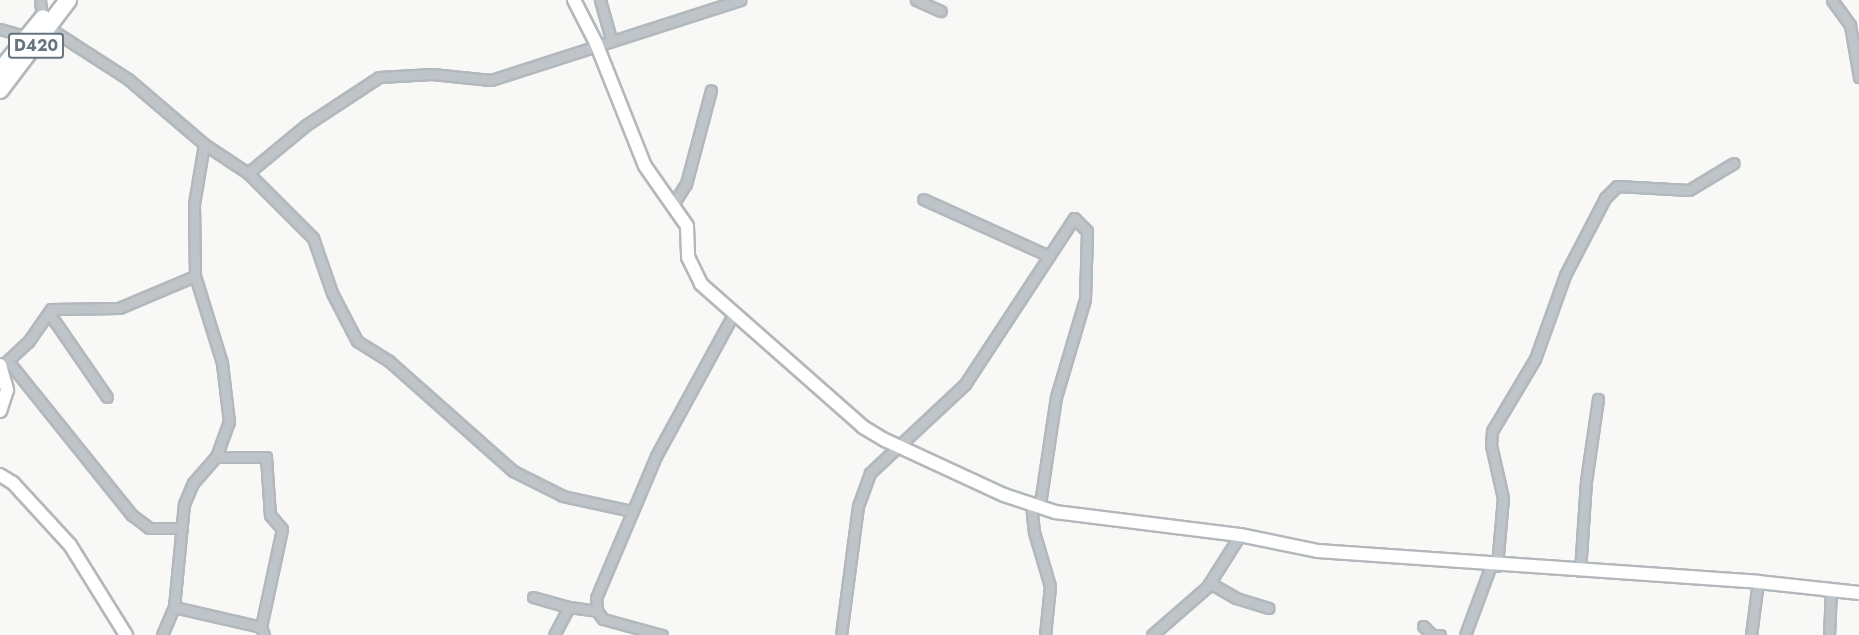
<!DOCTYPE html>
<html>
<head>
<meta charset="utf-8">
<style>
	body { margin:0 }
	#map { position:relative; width:1859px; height:635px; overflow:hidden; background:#f8f8f6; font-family:Jost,sans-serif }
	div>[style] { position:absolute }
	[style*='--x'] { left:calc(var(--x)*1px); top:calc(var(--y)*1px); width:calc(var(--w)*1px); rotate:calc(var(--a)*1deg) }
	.roads { filter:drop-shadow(2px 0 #b2b8bc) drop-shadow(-2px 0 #b2b8bc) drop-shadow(0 2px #b2b8bc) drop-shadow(0 -2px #b2b8bc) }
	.street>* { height:9px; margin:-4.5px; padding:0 4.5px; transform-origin:4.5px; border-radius:4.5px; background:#bfc4c8 }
	.secondary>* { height:12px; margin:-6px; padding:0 6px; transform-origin:6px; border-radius:6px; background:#fff }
	.highway>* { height:16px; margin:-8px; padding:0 8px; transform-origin:8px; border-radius:8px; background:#fff }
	span { translate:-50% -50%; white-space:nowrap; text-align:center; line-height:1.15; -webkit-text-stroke:6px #fff; paint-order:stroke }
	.shield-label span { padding:2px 4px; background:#fff; border:2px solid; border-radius:4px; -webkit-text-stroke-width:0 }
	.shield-label { font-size:16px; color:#647580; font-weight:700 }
</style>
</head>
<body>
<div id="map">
	<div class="roads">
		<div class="street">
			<i style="--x:40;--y:0;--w:19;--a:84"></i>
			<i style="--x:600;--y:0;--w:41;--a:74.2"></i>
			<i style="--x:916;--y:0;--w:27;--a:24"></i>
			<i style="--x:1832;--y:0;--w:31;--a:54"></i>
			<i style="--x:1850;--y:25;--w:53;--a:80.2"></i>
			<i style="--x:49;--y:28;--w:94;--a:32.8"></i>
			<i style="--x:128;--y:79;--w:100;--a:40.5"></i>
			<i style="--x:204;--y:144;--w:53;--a:33.4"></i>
			<i style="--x:248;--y:173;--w:92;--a:45"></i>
			<i style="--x:313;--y:238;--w:58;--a:70.9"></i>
			<i style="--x:332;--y:293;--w:54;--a:62.5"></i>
			<i style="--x:357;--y:341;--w:38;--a:32"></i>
			<i style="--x:389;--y:361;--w:166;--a:41.6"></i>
			<i style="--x:513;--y:471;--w:56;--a:26.6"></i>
			<i style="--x:563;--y:496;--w:71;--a:12.3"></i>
			<i style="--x:0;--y:29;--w:29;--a:16"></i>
			<i style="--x:248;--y:173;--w:75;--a:-39.6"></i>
			<i style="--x:306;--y:125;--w:87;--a:-33.3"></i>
			<i style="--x:379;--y:77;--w:53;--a:-3.2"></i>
			<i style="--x:432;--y:74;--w:59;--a:5.8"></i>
			<i style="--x:491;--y:80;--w:262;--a:-17.8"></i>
			<i style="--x:672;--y:206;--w:26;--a:-58"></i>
			<i style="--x:686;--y:184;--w:97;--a:-75.1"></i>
			<i style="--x:49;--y:313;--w:102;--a:55.4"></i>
			<i style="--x:8;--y:361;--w:198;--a:51.2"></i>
			<i style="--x:132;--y:515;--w:21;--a:37"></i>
			<i style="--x:149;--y:528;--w:33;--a:0"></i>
			<i style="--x:4;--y:364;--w:33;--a:-43"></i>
			<i style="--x:28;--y:342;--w:40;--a:-55.1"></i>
			<i style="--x:51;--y:309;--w:68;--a:-0.8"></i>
			<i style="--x:119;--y:308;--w:82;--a:-22.8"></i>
			<i style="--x:216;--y:457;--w:50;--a:0"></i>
			<i style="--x:266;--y:457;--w:58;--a:86.1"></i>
			<i style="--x:270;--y:515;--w:18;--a:49"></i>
			<i style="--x:282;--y:529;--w:100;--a:102.1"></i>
			<i style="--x:261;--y:627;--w:9;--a:69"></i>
			<i style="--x:1031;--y:504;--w:28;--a:84"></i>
			<i style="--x:1034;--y:532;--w:56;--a:73.5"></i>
			<i style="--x:1050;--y:586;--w:49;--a:95.8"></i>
			<i style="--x:1037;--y:505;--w:9;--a:-63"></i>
			<i style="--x:1041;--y:497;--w:101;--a:-81.5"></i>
			<i style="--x:1056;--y:397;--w:102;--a:-73.5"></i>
			<i style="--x:1085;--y:299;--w:68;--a:-88.3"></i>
			<i style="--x:1087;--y:231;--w:18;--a:-135"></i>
			<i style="--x:1074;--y:218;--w:45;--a:123.3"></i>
			<i style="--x:1497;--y:566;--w:68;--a:-85"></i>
			<i style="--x:1503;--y:498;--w:54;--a:-102.8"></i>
			<i style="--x:1491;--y:445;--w:14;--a:-86"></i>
			<i style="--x:1492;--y:431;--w:84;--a:-59.2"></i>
			<i style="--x:1535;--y:359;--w:89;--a:-70.3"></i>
			<i style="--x:1565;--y:275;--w:87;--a:-62.5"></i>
			<i style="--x:1605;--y:198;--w:17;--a:-45"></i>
			<i style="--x:1617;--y:186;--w:72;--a:3.2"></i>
			<i style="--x:1689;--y:190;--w:52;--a:-31"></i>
			<i style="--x:1580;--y:571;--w:90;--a:-86.2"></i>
			<i style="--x:1586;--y:481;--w:83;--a:-81.7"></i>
			<i style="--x:1210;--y:583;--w:30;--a:30"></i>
			<i style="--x:1236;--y:598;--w:34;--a:17"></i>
			<i style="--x:533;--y:597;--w:37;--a:16"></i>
			<i style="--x:174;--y:607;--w:89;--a:12.9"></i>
			<i style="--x:1423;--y:626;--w:13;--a:45"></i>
			<i style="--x:1432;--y:635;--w:8;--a:0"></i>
			<i style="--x:162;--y:635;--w:30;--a:-67"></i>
			<i style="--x:174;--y:607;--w:103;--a:-84.5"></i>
			<i style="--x:184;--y:504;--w:23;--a:-67"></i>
			<i style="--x:193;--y:483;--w:35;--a:-49"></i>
			<i style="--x:216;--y:457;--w:37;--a:-70"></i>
			<i style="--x:229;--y:422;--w:59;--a:-96.8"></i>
			<i style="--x:222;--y:363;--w:91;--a:-107.2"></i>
			<i style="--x:195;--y:276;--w:72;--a:-90.8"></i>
			<i style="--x:194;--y:204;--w:61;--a:-80.5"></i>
			<i style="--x:554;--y:635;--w:32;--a:-62"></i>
			<i style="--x:569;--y:607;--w:28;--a:8"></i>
			<i style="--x:662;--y:635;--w:61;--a:-164.8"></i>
			<i style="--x:603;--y:619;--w:10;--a:-127"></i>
			<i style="--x:597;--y:611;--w:13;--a:-94"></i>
			<i style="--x:596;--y:598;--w:154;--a:-67.1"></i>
			<i style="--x:656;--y:456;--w:163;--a:-61.4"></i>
			<i style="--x:841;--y:635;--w:130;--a:-82.5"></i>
			<i style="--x:858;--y:506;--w:35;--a:-70"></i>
			<i style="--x:870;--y:473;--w:130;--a:-43.1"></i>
			<i style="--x:965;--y:384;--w:153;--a:-56.7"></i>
			<i style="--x:1049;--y:256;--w:138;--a:-155.7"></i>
			<i style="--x:1152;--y:635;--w:73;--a:-41.1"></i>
			<i style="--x:1207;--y:587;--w:62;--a:-57.6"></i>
			<i style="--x:1465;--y:635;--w:75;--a:-69.6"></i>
			<i style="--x:1751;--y:635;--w:53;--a:-82.5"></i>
			<i style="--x:1829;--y:635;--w:45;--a:-87.5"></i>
		</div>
		<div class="secondary">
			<i style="--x:574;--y:0;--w:48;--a:62.9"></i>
			<i style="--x:596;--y:43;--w:132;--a:68.3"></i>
			<i style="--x:645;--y:166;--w:73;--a:55"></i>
			<i style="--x:687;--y:226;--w:31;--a:88"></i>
			<i style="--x:688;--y:257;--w:30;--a:64"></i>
			<i style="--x:701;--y:284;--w:216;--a:41.4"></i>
			<i style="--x:863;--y:427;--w:26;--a:31"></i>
			<i style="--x:885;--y:440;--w:131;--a:24.8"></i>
			<i style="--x:1004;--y:495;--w:54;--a:18.4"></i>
			<i style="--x:1055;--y:512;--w:186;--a:7.1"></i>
			<i style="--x:1240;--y:535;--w:80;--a:11.6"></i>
			<i style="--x:1318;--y:551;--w:441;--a:4"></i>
			<i style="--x:1758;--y:582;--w:102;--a:6.2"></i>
			<i style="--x:0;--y:365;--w:26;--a:74"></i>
			<i style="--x:7;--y:390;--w:22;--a:108"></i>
			<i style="--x:0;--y:475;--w:15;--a:32"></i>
			<i style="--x:13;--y:483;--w:84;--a:47.4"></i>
			<i style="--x:70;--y:545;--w:106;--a:58.1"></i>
		</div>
		<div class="highway">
			<i style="--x:0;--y:71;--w:68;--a:-50.9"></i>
			<i style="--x:0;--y:90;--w:113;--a:-52.9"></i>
		</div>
	</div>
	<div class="shield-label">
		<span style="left:36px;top:46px">D420</span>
	</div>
</div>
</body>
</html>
